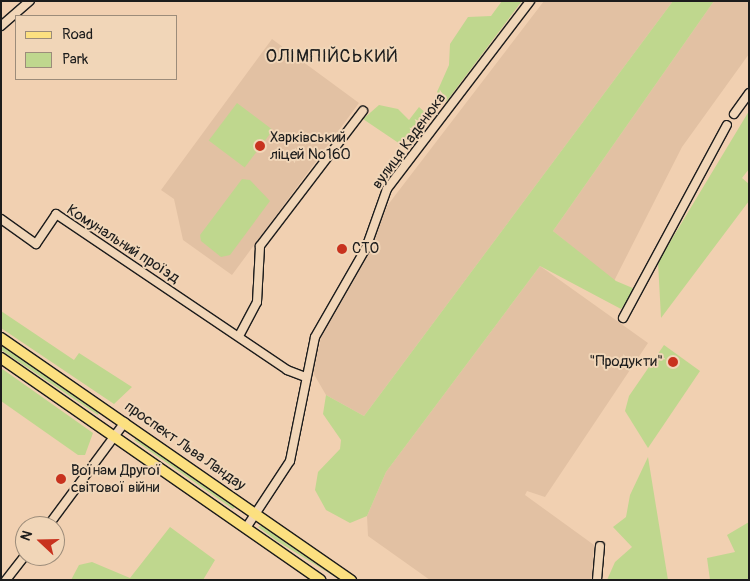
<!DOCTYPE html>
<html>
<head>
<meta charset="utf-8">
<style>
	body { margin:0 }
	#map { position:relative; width:750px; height:581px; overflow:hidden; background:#f1d0b1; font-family:Pangolin,sans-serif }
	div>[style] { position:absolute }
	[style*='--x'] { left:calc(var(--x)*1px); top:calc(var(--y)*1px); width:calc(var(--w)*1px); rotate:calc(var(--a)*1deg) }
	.built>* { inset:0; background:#e2c1a3 }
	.green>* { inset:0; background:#bfd78e; transform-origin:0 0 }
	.roads { filter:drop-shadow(1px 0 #1c1c1c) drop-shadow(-1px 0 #1c1c1c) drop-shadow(0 1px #1c1c1c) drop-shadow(0 -1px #1c1c1c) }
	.minor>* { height:8px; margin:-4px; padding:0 4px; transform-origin:4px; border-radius:4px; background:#f1d6b8 }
	.major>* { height:10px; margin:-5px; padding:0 5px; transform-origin:5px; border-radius:5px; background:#fce080 }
	.dots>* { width:14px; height:14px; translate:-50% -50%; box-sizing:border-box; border:2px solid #f1d6b8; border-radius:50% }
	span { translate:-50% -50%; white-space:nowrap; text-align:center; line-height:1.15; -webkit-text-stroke:4px #f1d6b8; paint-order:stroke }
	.poi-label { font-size:15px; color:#1c1c1c }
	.left { translate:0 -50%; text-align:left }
	.right { translate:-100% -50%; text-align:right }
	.street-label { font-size:15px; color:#1c1c1c }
	.quarter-label { font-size:18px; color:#1c1c1c; letter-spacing:1px }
	.frame { position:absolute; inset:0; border:2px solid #1c1c1c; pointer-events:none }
	.legend { position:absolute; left:15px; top:15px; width:162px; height:65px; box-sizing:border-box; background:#f1d6b8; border:1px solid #9c8c7a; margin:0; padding:6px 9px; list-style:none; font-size:15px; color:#1c1c1c }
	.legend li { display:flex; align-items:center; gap:10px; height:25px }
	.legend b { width:25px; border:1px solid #9c8c7a }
	.north { position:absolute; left:15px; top:516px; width:50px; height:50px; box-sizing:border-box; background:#f1d6b8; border:1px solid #9c8c7a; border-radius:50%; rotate:291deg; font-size:14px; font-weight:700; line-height:20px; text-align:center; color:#1c1c1c }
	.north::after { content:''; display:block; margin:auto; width:18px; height:22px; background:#c8321e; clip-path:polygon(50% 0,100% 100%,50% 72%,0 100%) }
</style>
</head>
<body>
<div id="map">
	<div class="built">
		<i style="clip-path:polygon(544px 1px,673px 1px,364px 416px,326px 395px,308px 364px,319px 348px,324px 318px,360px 268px,387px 206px)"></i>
		<i style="clip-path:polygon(714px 1px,749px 1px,749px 54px,682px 147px,614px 281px,553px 231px)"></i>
		<i style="clip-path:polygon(272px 39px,359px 103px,232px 275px,183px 240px,174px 199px,161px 190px)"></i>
		<i style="clip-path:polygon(540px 266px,648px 343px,545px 497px,527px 491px,525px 495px,594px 545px,592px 580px,430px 580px,368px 536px,367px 516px,386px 472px)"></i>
	</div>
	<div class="green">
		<i style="clip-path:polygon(502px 1px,522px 1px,446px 102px,437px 92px,449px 65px,450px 44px,468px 17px,491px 16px)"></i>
		<i style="clip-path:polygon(673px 1px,714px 1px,553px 231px,616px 281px,635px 289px,621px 309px,540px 266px,386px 472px,367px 516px,350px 523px,326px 510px,315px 490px,318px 472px,340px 449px,341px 440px,323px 414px,326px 395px,364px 416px)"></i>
		<i style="left:237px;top:103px;width:45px;height:47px;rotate:37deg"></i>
		<i style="clip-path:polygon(379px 105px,398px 109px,409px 120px,419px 107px,430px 117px,406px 148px,363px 119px)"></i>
		<i style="clip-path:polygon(749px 111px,749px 169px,742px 178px,749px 184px,749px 201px,661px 318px,658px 262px)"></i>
		<i style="clip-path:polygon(242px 179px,250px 180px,270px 201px,230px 255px,221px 257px,201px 241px,200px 235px)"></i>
		<i style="clip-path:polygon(1px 311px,74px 360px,79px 353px,132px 387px,114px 404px,1px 328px)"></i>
		<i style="clip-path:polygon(1px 345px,99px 412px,98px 415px,1px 350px)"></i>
		<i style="clip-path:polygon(664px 345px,700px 371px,648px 448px,625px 411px,629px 396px)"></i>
		<i style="clip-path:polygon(1px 368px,93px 433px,85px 455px,78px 455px,1px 401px)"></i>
		<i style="clip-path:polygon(137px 438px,236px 506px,233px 509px,134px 440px)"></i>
		<i style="clip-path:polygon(648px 457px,668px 580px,607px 580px,615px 562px,632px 547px,613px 527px,626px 517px,630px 495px)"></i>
		<i style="clip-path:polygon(749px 522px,749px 580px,710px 580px,707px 558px,735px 552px,727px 535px)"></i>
		<i style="clip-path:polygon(262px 525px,285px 542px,340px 580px,277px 541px,258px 527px)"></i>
		<i style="clip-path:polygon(170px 527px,215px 560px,203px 580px,71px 580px,79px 565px,92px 562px,130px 578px)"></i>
	</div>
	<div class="roads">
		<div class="minor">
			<i style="--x:1;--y:26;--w:38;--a:-41"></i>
			<i style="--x:734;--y:114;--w:26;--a:-54"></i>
			<i style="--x:1;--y:219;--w:43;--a:35.5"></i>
			<i style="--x:36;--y:244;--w:36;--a:-56"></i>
			<i style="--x:56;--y:214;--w:279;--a:34"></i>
			<i style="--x:287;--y:370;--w:19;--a:21"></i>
			<i style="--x:623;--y:318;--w:219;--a:-61.7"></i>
			<i style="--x:239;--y:336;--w:38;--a:-62"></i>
			<i style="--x:257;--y:302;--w:56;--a:-86.9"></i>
			<i style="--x:260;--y:246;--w:170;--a:-52.7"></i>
			<i style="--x:48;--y:526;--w:129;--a:-53.5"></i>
			<i style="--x:246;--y:528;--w:80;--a:-56.7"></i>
			<i style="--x:290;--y:461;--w:126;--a:-78.6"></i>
			<i style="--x:315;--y:337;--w:103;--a:-60.2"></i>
			<i style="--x:366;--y:248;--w:63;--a:-70.4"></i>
			<i style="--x:387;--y:189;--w:236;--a:-52.7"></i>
			<i style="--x:6;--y:580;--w:31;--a:-52"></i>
			<i style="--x:597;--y:580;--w:34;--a:-85"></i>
		</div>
		<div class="major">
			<i style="--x:1;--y:338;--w:426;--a:34.7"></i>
			<i style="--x:1;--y:358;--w:389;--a:34.8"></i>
		</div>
	</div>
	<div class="dots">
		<i style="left:260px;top:146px;background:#c8321e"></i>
		<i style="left:342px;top:249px;background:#c8321e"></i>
		<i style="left:673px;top:362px;background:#c8321e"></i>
		<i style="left:61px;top:479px;background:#c8321e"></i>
	</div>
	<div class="poi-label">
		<span class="left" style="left:270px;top:146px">Харківський<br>ліцей №160</span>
		<span class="left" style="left:352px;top:249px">СТО</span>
		<span class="right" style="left:663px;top:362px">"Продукти"</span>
		<span class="left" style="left:71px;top:479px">Воїнам Другої<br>світової війни</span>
	</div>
	<div class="street-label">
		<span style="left:409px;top:141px;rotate:-54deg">вулиця Каденюка</span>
		<span style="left:123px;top:244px;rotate:33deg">Комунальний проїзд</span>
		<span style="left:185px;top:446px;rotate:35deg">проспект Льва Ландау</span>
	</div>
	<div class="quarter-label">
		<span style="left:332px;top:57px">ОЛІМПІЙСЬКИЙ</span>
	</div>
	<div class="frame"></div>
	<ul class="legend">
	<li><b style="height:6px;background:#fce080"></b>Road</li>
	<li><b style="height:14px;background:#bfd78e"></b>Park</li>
	</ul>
	<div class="north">N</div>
</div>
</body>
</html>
